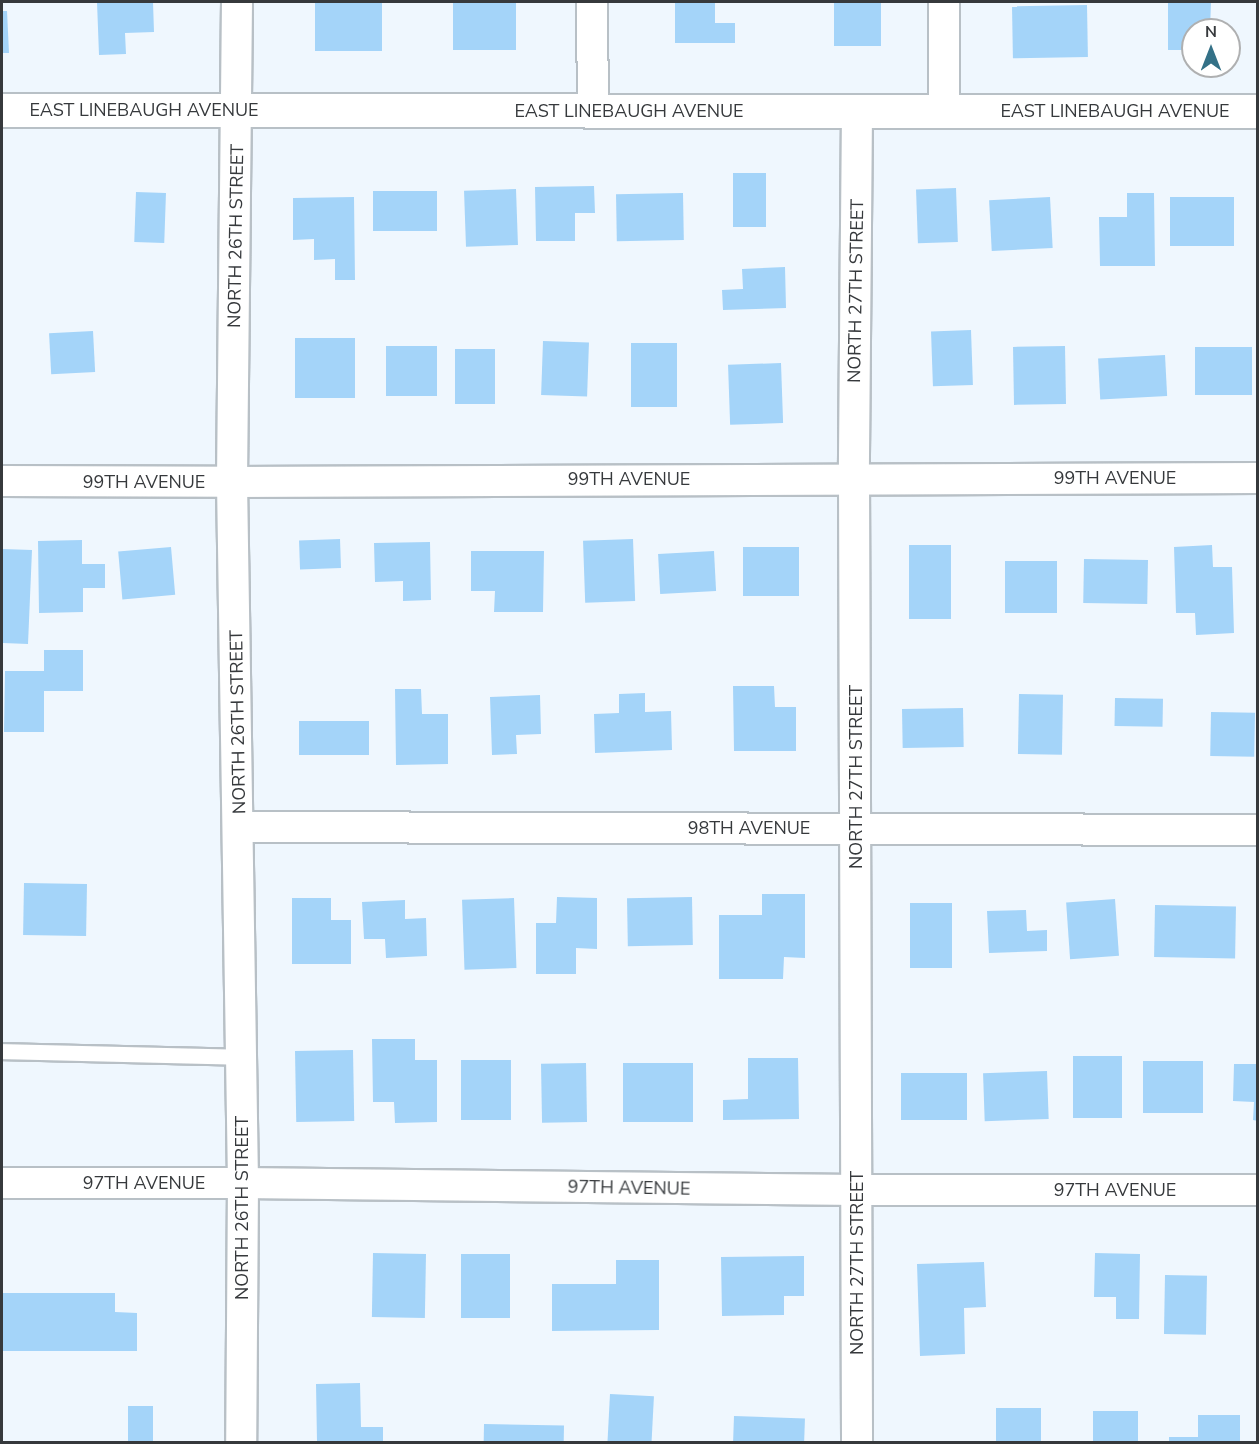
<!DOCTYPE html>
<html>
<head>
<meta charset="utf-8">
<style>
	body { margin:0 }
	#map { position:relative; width:1259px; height:1444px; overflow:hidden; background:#eff7fe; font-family:"Nunito Sans",sans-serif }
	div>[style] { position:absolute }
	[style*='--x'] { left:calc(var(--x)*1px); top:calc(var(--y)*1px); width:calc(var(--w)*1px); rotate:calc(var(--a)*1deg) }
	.building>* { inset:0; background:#a4d4f9; transform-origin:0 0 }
	.roads { filter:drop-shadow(2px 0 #b8c0c6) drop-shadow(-2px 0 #b8c0c6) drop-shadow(0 2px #b8c0c6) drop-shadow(0 -2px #b8c0c6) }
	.service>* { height:15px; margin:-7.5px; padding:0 7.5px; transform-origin:7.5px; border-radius:7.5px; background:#fff }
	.minor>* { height:30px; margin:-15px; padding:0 15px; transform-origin:15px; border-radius:15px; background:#fff }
	.tertiary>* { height:33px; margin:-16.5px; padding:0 16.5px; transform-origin:16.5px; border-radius:16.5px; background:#fff }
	span { translate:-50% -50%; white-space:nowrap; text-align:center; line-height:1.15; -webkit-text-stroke:5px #fff; paint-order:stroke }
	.street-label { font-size:18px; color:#36393c }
	.frame { position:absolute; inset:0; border:3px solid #36393c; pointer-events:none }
	.north { position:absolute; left:1181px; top:18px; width:60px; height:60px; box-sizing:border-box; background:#fff; border:2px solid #afb0b1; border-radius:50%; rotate:0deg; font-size:16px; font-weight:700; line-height:24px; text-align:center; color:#36393c }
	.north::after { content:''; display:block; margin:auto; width:21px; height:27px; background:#347187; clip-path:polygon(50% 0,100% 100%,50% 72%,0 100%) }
</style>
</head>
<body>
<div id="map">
	<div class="building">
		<i style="clip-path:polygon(97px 2px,153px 2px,154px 32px,125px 33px,126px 54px,99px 55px)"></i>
		<i style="left:315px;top:2px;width:67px;height:49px"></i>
		<i style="left:453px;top:2px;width:63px;height:48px"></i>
		<i style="clip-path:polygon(675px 2px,715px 2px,715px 23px,735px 23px,735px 43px,675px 43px)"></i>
		<i style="left:834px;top:2px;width:47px;height:44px"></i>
		<i style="clip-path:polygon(1168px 2px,1211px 2px,1210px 30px,1193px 30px,1193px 50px,1168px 50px)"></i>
		<i style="left:1087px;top:5px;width:52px;height:75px;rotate:89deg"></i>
		<i style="clip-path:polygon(2px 11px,7px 11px,9px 53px,2px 53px)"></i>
		<i style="left:733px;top:173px;width:33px;height:54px"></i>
		<i style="clip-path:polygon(594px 186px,595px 213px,575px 213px,575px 241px,536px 241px,535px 187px)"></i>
		<i style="left:956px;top:188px;width:54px;height:40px;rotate:88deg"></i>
		<i style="left:516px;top:189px;width:56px;height:52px;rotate:88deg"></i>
		<i style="left:373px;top:191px;width:64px;height:40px"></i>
		<i style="left:136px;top:192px;width:30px;height:50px;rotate:2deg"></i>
		<i style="left:683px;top:193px;width:47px;height:67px;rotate:89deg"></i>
		<i style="clip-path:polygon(1127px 193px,1154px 193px,1155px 266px,1100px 266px,1099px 217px,1127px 217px)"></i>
		<i style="clip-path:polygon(354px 197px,355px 280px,335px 280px,335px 259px,314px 260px,314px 239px,293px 240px,293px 198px)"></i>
		<i style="left:1050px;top:197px;width:51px;height:61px;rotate:87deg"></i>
		<i style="left:1170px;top:197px;width:64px;height:49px"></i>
		<i style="clip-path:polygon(785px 267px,786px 308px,723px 310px,722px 290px,743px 289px,742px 269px)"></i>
		<i style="left:971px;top:330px;width:55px;height:40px;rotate:88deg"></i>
		<i style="left:93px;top:331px;width:41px;height:44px;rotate:87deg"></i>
		<i style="left:295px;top:338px;width:60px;height:60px"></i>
		<i style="left:543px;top:341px;width:46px;height:54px;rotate:2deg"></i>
		<i style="left:631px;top:343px;width:46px;height:64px"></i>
		<i style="left:386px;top:346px;width:51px;height:50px"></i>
		<i style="left:1065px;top:346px;width:58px;height:52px;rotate:89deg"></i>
		<i style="left:1195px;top:347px;width:57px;height:48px"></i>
		<i style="left:455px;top:349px;width:40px;height:55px"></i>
		<i style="left:1165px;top:355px;width:41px;height:67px;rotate:87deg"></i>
		<i style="left:781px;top:363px;width:60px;height:53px;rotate:88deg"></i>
		<i style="left:340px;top:539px;width:29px;height:41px;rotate:88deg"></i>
		<i style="left:633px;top:539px;width:62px;height:50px;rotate:88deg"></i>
		<i style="clip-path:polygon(82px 540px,82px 564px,105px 564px,105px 588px,83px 588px,83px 612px,39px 613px,38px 541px)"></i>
		<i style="clip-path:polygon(430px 542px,431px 600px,403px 601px,403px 581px,375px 582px,374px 543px)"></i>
		<i style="left:909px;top:545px;width:42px;height:74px"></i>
		<i style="clip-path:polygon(1212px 545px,1213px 567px,1232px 567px,1234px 633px,1196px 635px,1195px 613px,1176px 613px,1174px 547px)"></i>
		<i style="left:171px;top:547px;width:48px;height:53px;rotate:85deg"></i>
		<i style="left:743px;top:547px;width:56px;height:49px"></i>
		<i style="clip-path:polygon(2px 549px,32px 550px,28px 644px,3px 643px)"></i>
		<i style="clip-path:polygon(471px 551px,544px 551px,543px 612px,494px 612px,495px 591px,471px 591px)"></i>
		<i style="left:714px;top:551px;width:40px;height:56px;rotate:87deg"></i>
		<i style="left:1084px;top:559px;width:64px;height:44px;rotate:1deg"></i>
		<i style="left:1005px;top:561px;width:52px;height:52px"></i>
		<i style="clip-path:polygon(44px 650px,83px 650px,83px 691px,44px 691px,44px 732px,4px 732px,5px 671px,44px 671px)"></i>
		<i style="clip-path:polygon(733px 686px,774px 686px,775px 707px,796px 707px,796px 751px,734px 751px)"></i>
		<i style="clip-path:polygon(395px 689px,421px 689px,422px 714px,448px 714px,448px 764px,396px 765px)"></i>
		<i style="clip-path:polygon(645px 693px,645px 712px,671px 711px,672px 750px,595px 753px,594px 714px,619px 713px,619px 694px)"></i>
		<i style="left:1019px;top:694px;width:44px;height:60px;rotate:1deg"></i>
		<i style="clip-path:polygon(540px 695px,541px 734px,516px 735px,517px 754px,492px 755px,490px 697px)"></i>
		<i style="left:1115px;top:698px;width:48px;height:28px;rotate:1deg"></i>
		<i style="left:963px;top:708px;width:39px;height:61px;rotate:89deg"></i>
		<i style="left:1211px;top:712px;width:44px;height:44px;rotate:1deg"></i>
		<i style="left:369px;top:721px;width:34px;height:70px;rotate:90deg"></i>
		<i style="left:24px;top:883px;width:63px;height:52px;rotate:1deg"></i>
		<i style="clip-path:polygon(762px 894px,805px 894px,805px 958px,784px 957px,783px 979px,719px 979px,719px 915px,762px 915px)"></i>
		<i style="clip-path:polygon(557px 897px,597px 898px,597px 949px,576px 948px,576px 974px,536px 974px,536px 923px,556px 923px)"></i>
		<i style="left:692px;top:897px;width:48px;height:65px;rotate:89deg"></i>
		<i style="clip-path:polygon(292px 898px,331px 898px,331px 920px,351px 920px,351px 964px,292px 964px)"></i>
		<i style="left:514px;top:898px;width:70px;height:52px;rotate:88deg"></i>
		<i style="left:1115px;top:899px;width:57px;height:49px;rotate:86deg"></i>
		<i style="clip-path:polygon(405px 900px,405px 919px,426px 918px,427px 956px,386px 958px,385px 939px,364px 939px,362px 902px)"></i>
		<i style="left:910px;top:903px;width:42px;height:65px"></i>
		<i style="left:1155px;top:905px;width:81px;height:52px;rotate:1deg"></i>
		<i style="clip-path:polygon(1026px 910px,1027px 931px,1047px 930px,1047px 951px,989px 953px,987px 911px)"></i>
		<i style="clip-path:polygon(372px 1039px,415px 1039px,415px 1060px,437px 1060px,437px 1122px,395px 1123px,394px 1102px,373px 1102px)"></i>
		<i style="left:353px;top:1050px;width:71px;height:58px;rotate:89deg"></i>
		<i style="left:1073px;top:1056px;width:49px;height:62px"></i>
		<i style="clip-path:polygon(748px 1058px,798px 1058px,799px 1119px,723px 1120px,723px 1100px,748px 1099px)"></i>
		<i style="left:461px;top:1060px;width:50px;height:60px"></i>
		<i style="left:1143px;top:1061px;width:60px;height:52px"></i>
		<i style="left:586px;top:1063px;width:59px;height:45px;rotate:89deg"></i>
		<i style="left:623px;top:1063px;width:70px;height:59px"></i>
		<i style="clip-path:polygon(1234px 1064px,1258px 1064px,1258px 1121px,1253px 1120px,1254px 1102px,1233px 1101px)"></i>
		<i style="left:1047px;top:1071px;width:48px;height:64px;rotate:88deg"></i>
		<i style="left:901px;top:1073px;width:66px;height:47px"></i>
		<i style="left:373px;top:1253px;width:53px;height:64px;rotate:1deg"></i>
		<i style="clip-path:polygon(1095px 1253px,1140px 1254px,1139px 1319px,1116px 1319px,1116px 1297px,1094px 1297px)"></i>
		<i style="left:461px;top:1254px;width:49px;height:64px"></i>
		<i style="clip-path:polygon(804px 1256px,804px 1296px,784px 1296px,784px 1315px,722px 1316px,721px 1257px)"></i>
		<i style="clip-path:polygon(616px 1260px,659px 1260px,659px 1330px,552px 1331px,552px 1284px,616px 1284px)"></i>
		<i style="clip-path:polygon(984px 1262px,986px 1307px,964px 1308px,965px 1354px,920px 1356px,917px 1264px)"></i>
		<i style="left:1165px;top:1275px;width:42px;height:59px;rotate:1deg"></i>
		<i style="clip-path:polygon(2px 1293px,115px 1293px,115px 1312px,137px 1313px,137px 1351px,2px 1351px)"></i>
		<i style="clip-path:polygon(360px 1383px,361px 1427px,383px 1427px,383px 1442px,317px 1442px,316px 1384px)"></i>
		<i style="left:610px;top:1394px;width:44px;height:48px;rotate:3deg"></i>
		<i style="left:128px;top:1406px;width:25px;height:36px"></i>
		<i style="left:996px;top:1408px;width:45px;height:34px"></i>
		<i style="left:1093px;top:1411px;width:45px;height:31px"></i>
		<i style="clip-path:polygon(1198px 1415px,1240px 1415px,1240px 1442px,1169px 1442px,1169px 1437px,1198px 1437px)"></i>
		<i style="left:734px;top:1416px;width:71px;height:26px;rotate:2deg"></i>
		<i style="left:484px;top:1424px;width:80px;height:18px;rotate:1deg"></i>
	</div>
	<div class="roads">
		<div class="service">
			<i style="--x:2;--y:1051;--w:240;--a:1.4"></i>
		</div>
		<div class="minor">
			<i style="--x:237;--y:2;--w:480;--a:90.6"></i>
			<i style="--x:232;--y:482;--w:701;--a:89.1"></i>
			<i style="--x:243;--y:1183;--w:259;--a:90.4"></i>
			<i style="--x:592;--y:2;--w:109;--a:89.5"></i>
			<i style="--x:944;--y:2;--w:109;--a:90"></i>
			<i style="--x:857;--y:111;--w:367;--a:90.5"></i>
			<i style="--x:854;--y:478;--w:964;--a:89.82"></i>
			<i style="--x:2;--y:481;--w:230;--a:0.2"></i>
			<i style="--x:232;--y:482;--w:1026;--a:-0.22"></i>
			<i style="--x:240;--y:827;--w:1018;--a:0.17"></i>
			<i style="--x:2;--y:1183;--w:241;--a:0"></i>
			<i style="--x:243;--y:1183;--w:614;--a:0.65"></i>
			<i style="--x:857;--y:1190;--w:401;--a:0"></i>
		</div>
		<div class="tertiary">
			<i style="--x:2;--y:110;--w:1256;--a:0.05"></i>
		</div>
	</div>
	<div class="street-label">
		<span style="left:144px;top:110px">EAST LINEBAUGH AVENUE</span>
		<span style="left:629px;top:111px">EAST LINEBAUGH AVENUE</span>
		<span style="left:1115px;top:111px">EAST LINEBAUGH AVENUE</span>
		<span style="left:236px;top:236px;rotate:-89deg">NORTH 26TH STREET</span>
		<span style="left:856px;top:291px;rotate:-89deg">NORTH 27TH STREET</span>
		<span style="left:1115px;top:478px">99TH AVENUE</span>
		<span style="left:629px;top:479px">99TH AVENUE</span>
		<span style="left:144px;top:482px">99TH AVENUE</span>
		<span style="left:238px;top:722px;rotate:-91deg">NORTH 26TH STREET</span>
		<span style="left:856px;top:777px;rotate:-90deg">NORTH 27TH STREET</span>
		<span style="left:749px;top:828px">98TH AVENUE</span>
		<span style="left:144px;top:1183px">97TH AVENUE</span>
		<span style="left:629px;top:1188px;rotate:1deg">97TH AVENUE</span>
		<span style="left:1115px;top:1190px">97TH AVENUE</span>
		<span style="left:242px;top:1208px;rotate:-90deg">NORTH 26TH STREET</span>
		<span style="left:857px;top:1263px;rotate:-90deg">NORTH 27TH STREET</span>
	</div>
	<div class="frame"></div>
	<div class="north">N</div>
</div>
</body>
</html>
